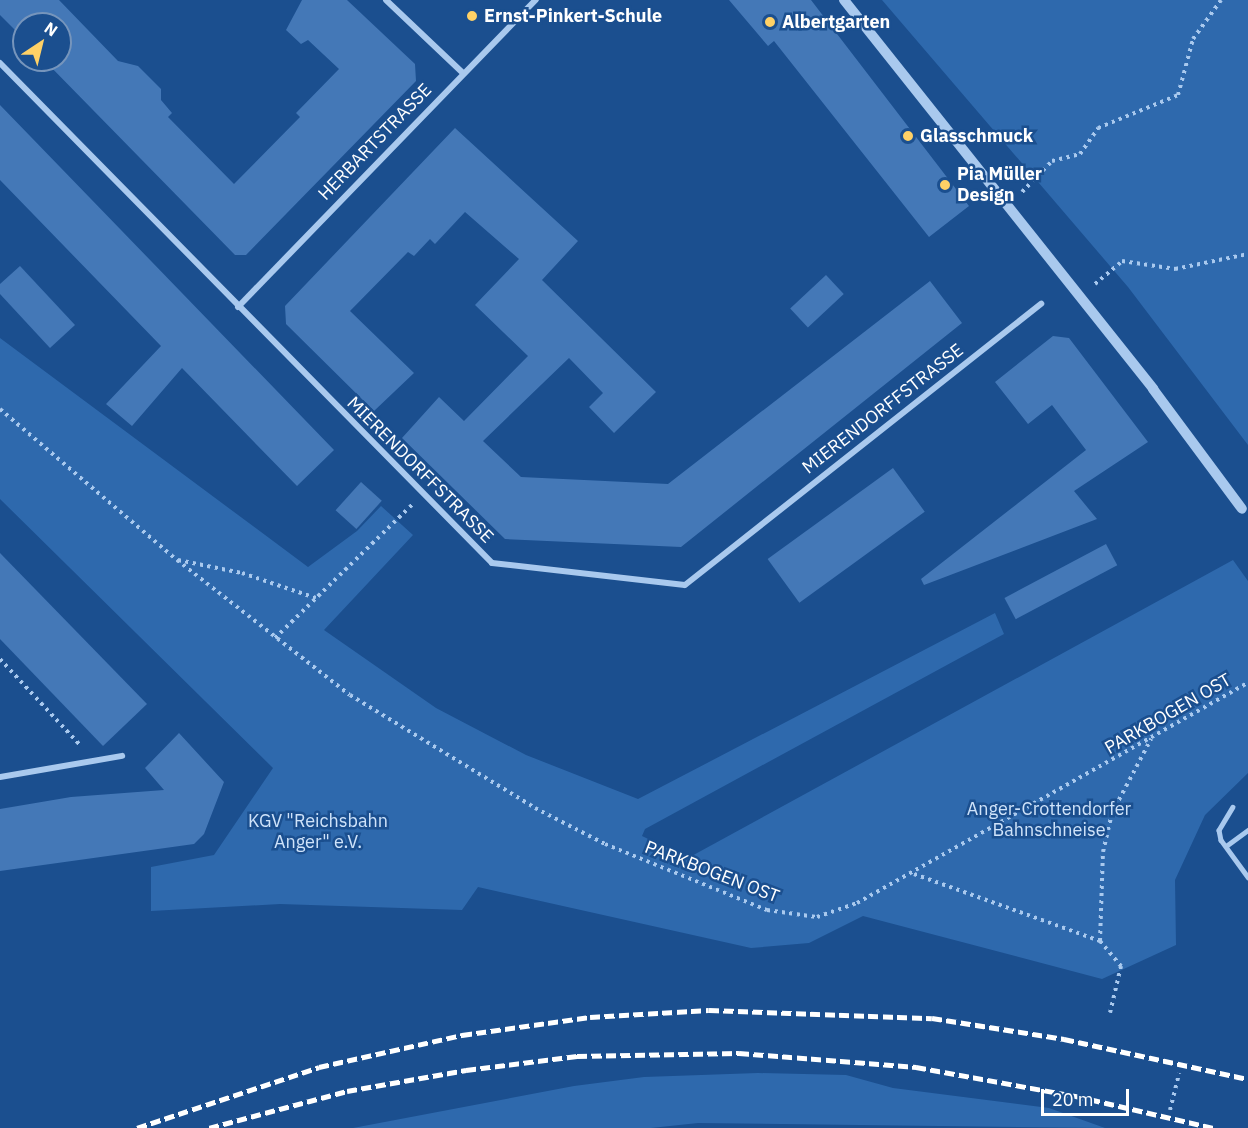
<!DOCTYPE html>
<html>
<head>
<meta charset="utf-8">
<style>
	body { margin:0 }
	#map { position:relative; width:1248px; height:1128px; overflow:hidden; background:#1b4f8f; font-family:"IBM Plex Sans",sans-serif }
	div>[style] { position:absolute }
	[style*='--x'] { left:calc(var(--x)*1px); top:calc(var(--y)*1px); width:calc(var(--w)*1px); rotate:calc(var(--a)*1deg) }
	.green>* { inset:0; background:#2e69ad }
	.building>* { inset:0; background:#4478b7; transform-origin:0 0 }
	.path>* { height:4px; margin-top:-2px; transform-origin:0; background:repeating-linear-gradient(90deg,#a9c9ee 0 3px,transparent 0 7.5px) }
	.service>* { height:4.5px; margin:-2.25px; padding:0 2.25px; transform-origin:2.25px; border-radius:2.25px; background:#a9c9ee }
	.minor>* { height:6px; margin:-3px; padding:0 3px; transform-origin:3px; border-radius:3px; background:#a9c9ee }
	.tertiary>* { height:10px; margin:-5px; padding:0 5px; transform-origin:5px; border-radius:5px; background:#a9c9ee }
	.rail>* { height:4.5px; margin-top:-2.25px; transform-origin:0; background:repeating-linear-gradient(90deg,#fff 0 10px,transparent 0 14.5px) }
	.dots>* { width:16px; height:16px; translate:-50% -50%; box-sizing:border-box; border:3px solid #1b4f8f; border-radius:50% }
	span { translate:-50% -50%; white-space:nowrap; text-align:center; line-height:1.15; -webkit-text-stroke:5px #1b4f8f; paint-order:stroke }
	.poi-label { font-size:18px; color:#fff; font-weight:700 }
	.left { translate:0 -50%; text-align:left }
	.street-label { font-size:18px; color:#fff }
	.park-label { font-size:18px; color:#cfe3fa }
	.north { position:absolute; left:12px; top:12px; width:60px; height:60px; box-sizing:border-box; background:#1b4f8f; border:2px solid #7695bc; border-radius:50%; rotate:35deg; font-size:16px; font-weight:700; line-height:24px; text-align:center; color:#fff }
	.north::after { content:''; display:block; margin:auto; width:21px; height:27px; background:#ffd166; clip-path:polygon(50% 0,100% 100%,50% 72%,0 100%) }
	.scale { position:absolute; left:1041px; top:1089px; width:88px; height:27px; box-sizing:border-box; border:3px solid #fff; border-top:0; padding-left:8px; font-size:18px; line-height:21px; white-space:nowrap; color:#fff; -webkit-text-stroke:4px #1b4f8f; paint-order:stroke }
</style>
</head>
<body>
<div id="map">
	<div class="green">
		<i style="clip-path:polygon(882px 0,1248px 0,1248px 445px,1128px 287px)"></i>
		<i style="clip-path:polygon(0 338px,308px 567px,357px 531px,381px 506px,413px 535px,324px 630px,436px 708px,526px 755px,638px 799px,995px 613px,1004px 634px,645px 829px,642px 836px,688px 858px,1233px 560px,1248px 581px,1248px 773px,1205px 815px,1175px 880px,1176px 945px,1102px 979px,863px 916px,809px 943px,751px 948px,478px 887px,462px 910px,280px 904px,151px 911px,151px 867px,214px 855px,273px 768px,0 499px)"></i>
		<i style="clip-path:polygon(758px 1073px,846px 1075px,893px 1088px,1049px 1108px,1105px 1128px,698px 1123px,651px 1128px,353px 1128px,574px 1086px,644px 1077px)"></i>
	</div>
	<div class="building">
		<i style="clip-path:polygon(0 0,59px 0,118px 61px,138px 66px,161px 89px,161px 100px,172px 113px,168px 117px,234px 184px,300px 117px,296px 113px,339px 69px,308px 40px,301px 44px,286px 30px,302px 0,347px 0,415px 64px,416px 81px,246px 255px,235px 255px,44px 60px,60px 60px,60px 24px,24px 24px,24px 39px,0 15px)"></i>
		<i style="clip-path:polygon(729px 0,811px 0,969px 206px,929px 237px,774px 41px,768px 46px)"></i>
		<i style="clip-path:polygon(0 105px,334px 450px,297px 486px,182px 368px,132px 426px,106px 404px,161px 346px,0 180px)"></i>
		<i style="clip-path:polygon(455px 128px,578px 241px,542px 280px,656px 392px,614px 433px,589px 407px,603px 393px,569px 358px,483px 441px,521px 477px,668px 484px,930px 281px,962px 323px,681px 547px,505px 539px,402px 438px,439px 397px,464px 421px,528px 356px,475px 305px,519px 259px,465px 212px,435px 244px,430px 239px,414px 256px,408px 252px,350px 311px,414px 373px,374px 411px,286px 324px,285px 306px)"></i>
		<i style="clip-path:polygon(20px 266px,75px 325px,50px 348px,0 294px,0 284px)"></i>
		<i style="left:826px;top:275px;width:26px;height:49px;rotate:47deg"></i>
		<i style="clip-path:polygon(1053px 336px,1069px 338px,1148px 442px,1074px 491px,1097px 519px,924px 585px,921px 579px,1086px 450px,1052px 405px,1028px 424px,995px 382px)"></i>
		<i style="left:893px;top:468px;width:54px;height:155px;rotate:54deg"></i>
		<i style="left:361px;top:482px;width:28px;height:38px;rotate:42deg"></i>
		<i style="left:1106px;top:544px;width:24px;height:115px;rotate:62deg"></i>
		<i style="clip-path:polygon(0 553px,147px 704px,103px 746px,0 639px)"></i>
		<i style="clip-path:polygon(179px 733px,224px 782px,204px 834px,194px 844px,0 871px,0 809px,71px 797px,164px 790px,145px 768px)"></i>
	</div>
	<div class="path">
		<i style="--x:1022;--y:192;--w:43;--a:-45.9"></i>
		<i style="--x:1052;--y:161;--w:29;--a:-14"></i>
		<i style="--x:1080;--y:154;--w:32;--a:-55"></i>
		<i style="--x:1098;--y:128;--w:87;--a:-22.4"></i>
		<i style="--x:1178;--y:95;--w:58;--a:-75"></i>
		<i style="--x:1193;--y:39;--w:48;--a:-54.3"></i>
		<i style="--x:1095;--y:284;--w:35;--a:-40"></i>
		<i style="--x:1122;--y:261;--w:54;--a:8.6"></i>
		<i style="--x:1175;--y:269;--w:75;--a:-11.6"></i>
		<i style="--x:0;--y:409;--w:233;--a:40.5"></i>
		<i style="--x:177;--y:560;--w:219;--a:38"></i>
		<i style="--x:350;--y:695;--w:217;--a:31.4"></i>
		<i style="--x:535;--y:808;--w:79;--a:27.2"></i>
		<i style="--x:605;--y:844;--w:175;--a:22.2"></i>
		<i style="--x:767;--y:910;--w:50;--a:8"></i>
		<i style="--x:817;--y:917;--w:42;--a:-19.3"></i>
		<i style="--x:857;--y:903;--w:449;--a:-29.4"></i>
		<i style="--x:178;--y:560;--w:65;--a:11.5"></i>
		<i style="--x:242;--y:573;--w:78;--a:18.7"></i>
		<i style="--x:275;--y:638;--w:191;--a:-44.2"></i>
		<i style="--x:0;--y:659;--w:117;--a:47.1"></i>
		<i style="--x:914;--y:874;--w:198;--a:19.8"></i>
		<i style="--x:1100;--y:941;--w:33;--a:50"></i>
		<i style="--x:1121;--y:966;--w:48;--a:103.2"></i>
		<i style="--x:1100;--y:941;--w:89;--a:-88.1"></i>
		<i style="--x:1103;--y:852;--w:40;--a:-77"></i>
		<i style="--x:1112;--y:813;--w:84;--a:-62.2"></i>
		<i style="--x:1170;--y:1110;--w:38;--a:-76"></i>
	</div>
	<div class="service">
		<i style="--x:1233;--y:807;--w:27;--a:121"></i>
		<i style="--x:1219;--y:830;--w:10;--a:79"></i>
		<i style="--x:1221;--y:840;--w:46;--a:53.9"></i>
		<i style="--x:1226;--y:846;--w:27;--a:-36"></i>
	</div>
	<div class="minor">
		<i style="--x:386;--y:0;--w:106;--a:43.5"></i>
		<i style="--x:0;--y:63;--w:701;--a:45.46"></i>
		<i style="--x:492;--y:563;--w:194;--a:6.5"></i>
		<i style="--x:685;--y:585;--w:454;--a:-38.3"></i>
		<i style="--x:238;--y:307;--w:428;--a:-45.9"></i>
		<i style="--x:0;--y:777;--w:124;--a:-9.8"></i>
	</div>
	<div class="tertiary">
		<i style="--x:844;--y:0;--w:497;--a:51.5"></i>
		<i style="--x:1153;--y:389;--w:149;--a:53.4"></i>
	</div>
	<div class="rail">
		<i style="--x:137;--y:1128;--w:192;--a:-18.5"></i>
		<i style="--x:319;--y:1067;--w:147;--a:-12.6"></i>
		<i style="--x:462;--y:1035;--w:129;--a:-8"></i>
		<i style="--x:590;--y:1017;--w:119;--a:-3.4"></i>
		<i style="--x:709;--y:1010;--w:223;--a:2.1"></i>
		<i style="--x:932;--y:1018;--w:134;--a:9"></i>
		<i style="--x:1064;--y:1039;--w:188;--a:12.3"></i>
		<i style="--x:209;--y:1128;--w:143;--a:-15"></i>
		<i style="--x:347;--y:1091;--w:121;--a:-10"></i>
		<i style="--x:466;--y:1070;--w:112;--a:-7.2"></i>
		<i style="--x:577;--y:1056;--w:162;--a:-1.1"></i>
		<i style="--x:739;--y:1053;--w:178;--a:4.5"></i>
		<i style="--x:916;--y:1067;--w:163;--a:10.3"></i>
		<i style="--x:1076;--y:1096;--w:142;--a:13.1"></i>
	</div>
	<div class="dots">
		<i style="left:472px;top:16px;background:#ffd166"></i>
		<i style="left:770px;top:22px;background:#ffd166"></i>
		<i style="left:908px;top:136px;background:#ffd166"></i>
		<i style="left:945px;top:185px;background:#ffd166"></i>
	</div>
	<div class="poi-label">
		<span class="left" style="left:484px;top:16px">Ernst-Pinkert-Schule</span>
		<span class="left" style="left:782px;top:22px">Albertgarten</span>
		<span class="left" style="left:920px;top:136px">Glasschmuck</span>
		<span class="left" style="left:957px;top:185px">Pia Müller<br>Design</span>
	</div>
	<div class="street-label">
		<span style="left:375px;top:142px;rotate:-46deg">HERBARTSTRASSE</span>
		<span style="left:883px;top:409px;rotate:-38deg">MIERENDORFFSTRASSE</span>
		<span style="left:420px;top:470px;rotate:45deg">MIERENDORFFSTRASSE</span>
		<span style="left:1168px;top:714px;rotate:-30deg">PARKBOGEN OST</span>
		<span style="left:712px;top:872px;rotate:21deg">PARKBOGEN OST</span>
	</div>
	<div class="park-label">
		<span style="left:1049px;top:820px">Anger-Crottendorfer<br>Bahnschneise</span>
		<span style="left:318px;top:832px">KGV "Reichsbahn<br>Anger" e.V.</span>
	</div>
	<div class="north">N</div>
	<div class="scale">20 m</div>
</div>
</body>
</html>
